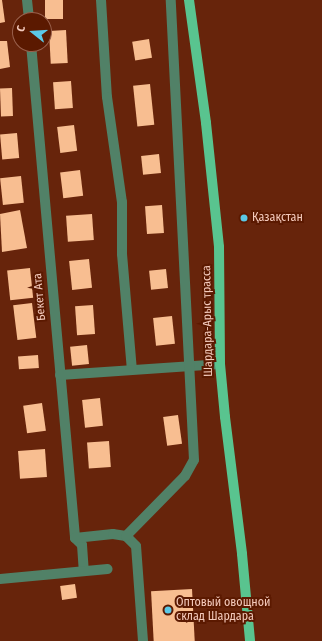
<!DOCTYPE html>
<html>
<head>
<meta charset="utf-8">
<style>
	body { margin:0 }
	#map { position:relative; width:322px; height:641px; overflow:hidden; background:#67240b; font-family:"Fira Sans Condensed",sans-serif }
	div>[style] { position:absolute }
	[style*='--x'] { left:calc(var(--x)*1px); top:calc(var(--y)*1px); width:calc(var(--w)*1px); rotate:calc(var(--a)*1deg) }
	.building>* { inset:0; background:#f8be91; transform-origin:0 0 }
	.minor>* { height:10px; margin:-5px; padding:0 5px; transform-origin:5px; border-radius:5px; background:#518167 }
	.major>* { height:10px; margin:-5px; padding:0 5px; transform-origin:5px; border-radius:5px; background:#59c48f }
	.dots>* { width:11px; height:11px; translate:-50% -50%; box-sizing:border-box; border:2px solid #5b1900; border-radius:50% }
	span { translate:-50% -50%; white-space:nowrap; text-align:center; line-height:1.15; -webkit-text-stroke:4px #5b1900; paint-order:stroke }
	.poi-label { font-size:12px; color:#f5cbbd }
	.left { translate:0 -50%; text-align:left }
	.street-label { font-size:12px; color:#f5cbbd }
	.north { position:absolute; left:12px; top:12px; width:40px; height:40px; box-sizing:border-box; background:#5b1900; border:1px solid #99604c; border-radius:50%; rotate:287deg; font-size:11px; font-weight:700; line-height:16px; text-align:center; color:#f5cbbd }
	.north::after { content:''; display:block; margin:auto; width:14px; height:18px; background:#5bc8e6; clip-path:polygon(50% 0,100% 100%,50% 72%,0 100%) }
</style>
</head>
<body>
<div id="map">
	<div class="building">
		<i style="clip-path:polygon(0 0,2px 0,5px 22px,0 23px)"></i>
		<i style="left:45px;top:0;width:18px;height:19px"></i>
		<i style="left:66px;top:30px;width:33px;height:17px;rotate:87deg"></i>
		<i style="left:149px;top:39px;width:19px;height:17px;rotate:81deg"></i>
		<i style="clip-path:polygon(0 41px,7px 41px,10px 67px,0 69px)"></i>
		<i style="left:71px;top:81px;width:27px;height:18px;rotate:86deg"></i>
		<i style="left:150px;top:84px;width:41px;height:17px;rotate:84deg"></i>
		<i style="left:12px;top:88px;width:28px;height:12px;rotate:88deg"></i>
		<i style="left:74px;top:125px;width:26px;height:17px;rotate:83deg"></i>
		<i style="left:17px;top:133px;width:25px;height:17px;rotate:85deg"></i>
		<i style="left:159px;top:154px;width:19px;height:18px;rotate:84deg"></i>
		<i style="left:80px;top:170px;width:26px;height:20px;rotate:83deg"></i>
		<i style="left:21px;top:176px;width:27px;height:21px;rotate:84deg"></i>
		<i style="left:162px;top:205px;width:28px;height:17px;rotate:86deg"></i>
		<i style="clip-path:polygon(20px 210px,27px 248px,2px 252px,0 214px)"></i>
		<i style="left:92px;top:214px;width:26px;height:26px;rotate:86deg"></i>
		<i style="left:89px;top:259px;width:29px;height:20px;rotate:84deg"></i>
		<i style="left:30px;top:268px;width:30px;height:23px;rotate:84deg"></i>
		<i style="left:166px;top:269px;width:19px;height:17px;rotate:84deg"></i>
		<i style="left:32px;top:303px;width:35px;height:19px;rotate:83deg"></i>
		<i style="left:93px;top:305px;width:29px;height:18px;rotate:86deg"></i>
		<i style="left:172px;top:316px;width:28px;height:19px;rotate:84deg"></i>
		<i style="left:87px;top:345px;width:19px;height:17px;rotate:84deg"></i>
		<i style="left:38px;top:355px;width:13px;height:20px;rotate:86deg"></i>
		<i style="left:100px;top:398px;width:28px;height:18px;rotate:84deg"></i>
		<i style="left:42px;top:403px;width:28px;height:19px;rotate:82deg"></i>
		<i style="left:178px;top:415px;width:29px;height:15px;rotate:82deg"></i>
		<i style="left:109px;top:441px;width:26px;height:22px;rotate:86deg"></i>
		<i style="left:45px;top:449px;width:28px;height:27px;rotate:86deg"></i>
		<i style="left:75px;top:584px;width:14px;height:15px;rotate:82deg"></i>
		<i style="left:192px;top:589px;width:52px;height:41px;rotate:87deg"></i>
	</div>
	<div class="minor">
		<i style="--x:27;--y:0;--w:20;--a:84"></i>
		<i style="--x:101;--y:0;--w:97;--a:86.5"></i>
		<i style="--x:107;--y:97;--w:106;--a:81.9"></i>
		<i style="--x:122;--y:202;--w:52;--a:90"></i>
		<i style="--x:122;--y:254;--w:116;--a:85.1"></i>
		<i style="--x:31;--y:44;--w:496;--a:84.9"></i>
		<i style="--x:75;--y:538;--w:10;--a:45"></i>
		<i style="--x:82;--y:545;--w:26;--a:86"></i>
		<i style="--x:60;--y:375;--w:160;--a:-3.9"></i>
		<i style="--x:75;--y:538;--w:38;--a:-6"></i>
		<i style="--x:113;--y:534;--w:13;--a:9"></i>
		<i style="--x:0;--y:579;--w:108;--a:-5.3"></i>
		<i style="--x:143;--y:641;--w:95;--a:-94.2"></i>
		<i style="--x:136;--y:546;--w:14;--a:-135"></i>
		<i style="--x:126;--y:536;--w:84;--a:-45.5"></i>
		<i style="--x:185;--y:476;--w:18;--a:-61"></i>
		<i style="--x:194;--y:460;--w:461;--a:-92.9"></i>
	</div>
	<div class="major">
		<i style="--x:189;--y:0;--w:124;--a:82.1"></i>
		<i style="--x:206;--y:123;--w:125;--a:84"></i>
		<i style="--x:219;--y:247;--w:117;--a:89.5"></i>
		<i style="--x:220;--y:364;--w:53;--a:84.6"></i>
		<i style="--x:225;--y:417;--w:138;--a:82.9"></i>
		<i style="--x:242;--y:554;--w:87;--a:84.7"></i>
	</div>
	<div class="dots">
		<i style="left:244px;top:218px;background:#5bc8e6"></i>
		<i style="left:168px;top:610px;background:#5bc8e6"></i>
	</div>
	<div class="poi-label">
		<span class="left" style="left:252px;top:218px">Қазақстан</span>
		<span class="left" style="left:176px;top:610px">Оптовый овощной<br>склад Шардара</span>
	</div>
	<div class="street-label">
		<span style="left:40px;top:297px;rotate:-95deg">Бекет Ата</span>
		<span style="left:208px;top:321px;rotate:-91deg">Шардара-Арыс трасса</span>
	</div>
	<div class="north">С</div>
</div>
</body>
</html>
